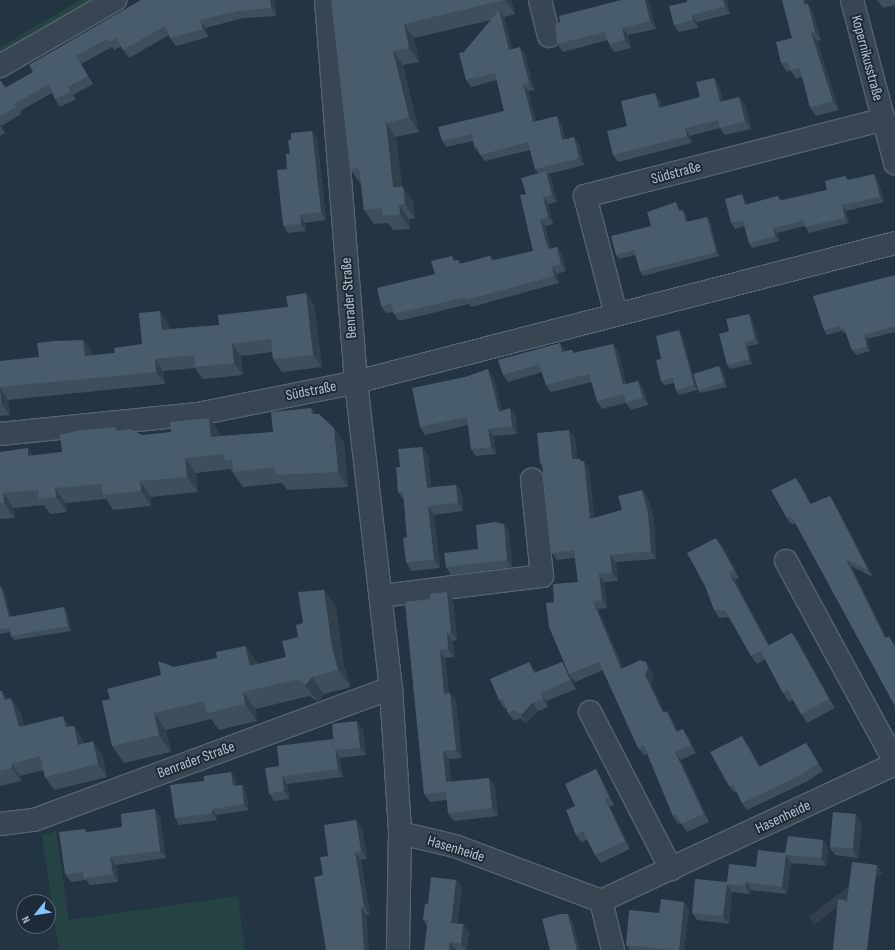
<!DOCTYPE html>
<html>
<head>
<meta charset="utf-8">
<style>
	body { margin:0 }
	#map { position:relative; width:895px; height:950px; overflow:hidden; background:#233442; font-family:"Sofia Sans Condensed",sans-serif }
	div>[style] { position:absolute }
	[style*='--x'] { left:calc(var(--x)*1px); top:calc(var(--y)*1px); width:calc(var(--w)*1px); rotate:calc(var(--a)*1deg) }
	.green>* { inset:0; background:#254343 }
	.roads { filter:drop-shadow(1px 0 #55636f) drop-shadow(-1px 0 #55636f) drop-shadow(0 1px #55636f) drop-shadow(0 -1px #55636f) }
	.street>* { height:22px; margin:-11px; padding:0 11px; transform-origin:11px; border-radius:11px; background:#374652 }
	.wall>* { inset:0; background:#3e4f5c }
	.shaded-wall>* { inset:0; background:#32404b; transform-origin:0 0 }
	.building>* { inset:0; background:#485c6b; transform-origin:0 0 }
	span { translate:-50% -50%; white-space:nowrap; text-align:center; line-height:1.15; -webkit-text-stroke:4px #1c2b37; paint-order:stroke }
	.street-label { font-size:15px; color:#b4c0cc }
	.north { position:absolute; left:16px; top:894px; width:40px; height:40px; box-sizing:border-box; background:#1c2b37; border:1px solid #596773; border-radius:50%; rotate:240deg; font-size:11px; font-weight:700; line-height:16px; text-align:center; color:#b4c0cc }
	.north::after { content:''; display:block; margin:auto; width:14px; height:18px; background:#86c4ff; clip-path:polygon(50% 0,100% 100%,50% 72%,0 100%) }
</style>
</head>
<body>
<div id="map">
	<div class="green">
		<i style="clip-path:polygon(80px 0,102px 0,0 58px,0 47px)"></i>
		<i style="clip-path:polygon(56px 831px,69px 920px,238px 896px,245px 950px,59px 950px,42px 836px)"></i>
	</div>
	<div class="roads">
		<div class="street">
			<i style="--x:326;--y:0;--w:383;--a:85.5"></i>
			<i style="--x:356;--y:382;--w:308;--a:83.5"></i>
			<i style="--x:391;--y:688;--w:145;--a:86.4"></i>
			<i style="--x:400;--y:833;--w:117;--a:91"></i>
			<i style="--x:540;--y:0;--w:37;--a:76"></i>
			<i style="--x:852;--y:0;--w:169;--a:75.2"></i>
			<i style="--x:0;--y:66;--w:133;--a:-29.9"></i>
			<i style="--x:616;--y:314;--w:122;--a:-104.7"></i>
			<i style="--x:585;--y:196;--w:309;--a:-14.4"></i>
			<i style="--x:0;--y:434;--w:199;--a:-5.8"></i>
			<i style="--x:198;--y:414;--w:161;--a:-11.4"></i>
			<i style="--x:356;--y:382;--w:557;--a:-14.46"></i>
			<i style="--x:786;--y:561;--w:229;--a:61.5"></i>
			<i style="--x:381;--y:596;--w:162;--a:-7.1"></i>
			<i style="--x:542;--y:576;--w:97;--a:-95.9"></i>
			<i style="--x:590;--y:712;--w:177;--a:62.7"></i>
			<i style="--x:0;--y:824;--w:34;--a:-7"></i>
			<i style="--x:34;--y:820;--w:381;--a:-20.3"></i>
			<i style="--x:400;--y:833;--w:57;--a:13.3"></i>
			<i style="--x:455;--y:846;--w:156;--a:20.6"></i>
			<i style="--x:601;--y:901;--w:324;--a:-25"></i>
			<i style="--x:601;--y:901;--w:50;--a:76.2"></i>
		</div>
	</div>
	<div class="wall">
		<i style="clip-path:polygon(141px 0,274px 0,276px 16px,243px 18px,206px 28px,208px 37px,176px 46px,170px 38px,169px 35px,129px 58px,121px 46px,114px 50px,112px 47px,81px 64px,93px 84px,73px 95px,76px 99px,60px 107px,55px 99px,52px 93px,20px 111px,21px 114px,1px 126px,5px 133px,0 136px,0 81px,6px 88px,33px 72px)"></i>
		<i style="clip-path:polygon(331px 0,511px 0,515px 14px,504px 17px,512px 49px,525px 54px,534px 90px,528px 91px,536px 122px,561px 123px,565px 139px,579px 144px,584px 165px,548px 174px,551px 178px,557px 202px,548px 204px,553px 224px,545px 226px,551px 249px,557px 247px,562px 254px,566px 271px,557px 274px,559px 283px,471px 307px,469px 304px,399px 321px,394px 314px,393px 312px,386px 313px,381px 306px,435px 274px,452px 256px,455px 261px,458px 260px,461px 264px,490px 256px,493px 260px,533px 251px,526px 194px,538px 173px,535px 169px,530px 150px,485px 161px,475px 148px,473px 141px,446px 147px,442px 141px,504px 111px,497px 80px,471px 87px,466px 80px,464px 52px,491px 20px,414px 38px,419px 62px,403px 65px,419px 132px,396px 137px,402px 187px,413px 201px,415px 218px,409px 219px,410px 229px,393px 230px,388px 223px,374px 224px,364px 210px,361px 183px,360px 183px,350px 169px)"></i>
		<i style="clip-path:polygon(727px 0,730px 14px,697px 22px,698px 28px,679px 32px,674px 25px,669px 6px)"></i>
		<i style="clip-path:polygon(782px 0,806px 0,807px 4px,813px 12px,821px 40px,817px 41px,839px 110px,816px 116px,810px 107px,802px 77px,796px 79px,791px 71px,787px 72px,781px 63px,792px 38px)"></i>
		<i style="clip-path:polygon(877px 0,895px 0,895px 5px,883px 8px)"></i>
		<i style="clip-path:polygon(649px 2px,656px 29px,628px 35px,631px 48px,614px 52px,609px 44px,608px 40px,563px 52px,557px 44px)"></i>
		<i style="clip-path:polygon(714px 78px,719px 85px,723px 101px,739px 97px,745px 105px,751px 129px,725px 135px,720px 128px,690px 136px,692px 143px,618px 162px,613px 155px,627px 126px,660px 100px,662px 107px,700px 97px)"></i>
		<i style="clip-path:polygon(312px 131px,317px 138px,326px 220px,305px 223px,306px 231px,288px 233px,283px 225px,287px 169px,291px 140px)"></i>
		<i style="clip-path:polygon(878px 179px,884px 202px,846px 211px,849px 223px,809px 233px,805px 226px,777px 233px,779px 241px,752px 248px,749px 243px,744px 226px,735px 229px,731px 223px,746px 200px,747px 204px,778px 196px,781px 200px,827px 190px,848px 180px)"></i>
		<i style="clip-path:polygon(679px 207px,680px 211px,686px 215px,688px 222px,707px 217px,710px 222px,719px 256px,643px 276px,640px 271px,635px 255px,619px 259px,616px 255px,651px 226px)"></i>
		<i style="clip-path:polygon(895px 275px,895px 332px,867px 339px,870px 351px,856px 355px,852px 350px,846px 333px,844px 333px,842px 331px,827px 335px,824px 330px)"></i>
		<i style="clip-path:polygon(306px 293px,314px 305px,322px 367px,282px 372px,273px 359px,272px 352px,241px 356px,243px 375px,203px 379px,195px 368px,163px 371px,165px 384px,8px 400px,10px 415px,0 416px,0 361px,39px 357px,83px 340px,92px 352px,92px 355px,115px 353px,142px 344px,168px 323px,169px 329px,219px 325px,288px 307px)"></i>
		<i style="clip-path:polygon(749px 314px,752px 318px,759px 344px,748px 346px,752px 364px,730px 369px,727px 365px)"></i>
		<i style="clip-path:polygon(682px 335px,697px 390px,679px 395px,676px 390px,674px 383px,664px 385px,661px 381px,661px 359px)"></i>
		<i style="clip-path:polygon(613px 344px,618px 351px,626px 384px,638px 381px,643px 388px,648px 405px,631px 410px,626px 403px,602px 409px,597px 401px,592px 382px,551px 392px,546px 385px,542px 372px,508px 382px,503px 375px,565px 350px,566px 351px,572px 350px,574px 353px)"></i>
		<i style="clip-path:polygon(723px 370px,727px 387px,700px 393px,697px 389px)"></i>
		<i style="clip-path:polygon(493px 376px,502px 411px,510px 408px,516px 416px,517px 434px,494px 436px,496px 454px,476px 456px,471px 449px,468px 425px,425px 435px,420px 427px)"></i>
		<i style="clip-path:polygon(311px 408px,315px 414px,334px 428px,344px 443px,348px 487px,287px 490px,282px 483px,243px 487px,230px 469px,196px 473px,198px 492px,151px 497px,151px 506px,113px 510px,106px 499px,66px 503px,67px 512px,50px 514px,44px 505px,14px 508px,15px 518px,0 519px,0 452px,33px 456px,62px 452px,115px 427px,118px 431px,142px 435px,220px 433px,220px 436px,273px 432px)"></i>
		<i style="clip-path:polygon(575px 437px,577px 459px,583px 462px,589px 469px,594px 518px,622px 510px,648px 498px,654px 520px,656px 559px,616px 562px,618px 581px,604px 582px,607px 608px,598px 609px,623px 668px,651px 670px,654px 676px,651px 683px,664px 712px,672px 719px,678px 732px,688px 737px,696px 753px,681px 760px,709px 822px,687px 832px,681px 823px,678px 824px,673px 816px,647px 754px,644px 755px,638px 748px,603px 670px,575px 682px,571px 676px,576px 689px,546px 701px,548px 707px,538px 711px,526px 723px,520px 718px,514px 721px,508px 713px,506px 708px,504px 708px,499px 700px,529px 662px,536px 673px,562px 662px,566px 667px,554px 602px,578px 582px,575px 558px,557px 560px,552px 553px,543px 468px,540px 463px)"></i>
		<i style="clip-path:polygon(422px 447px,428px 455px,431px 487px,456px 485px,462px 493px,463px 511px,434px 515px,440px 568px,411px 571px,406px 562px,407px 537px,404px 500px,398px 492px,400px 467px)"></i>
		<i style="clip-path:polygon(801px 485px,811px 504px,830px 496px,835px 504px,873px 577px,851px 566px,886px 637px,894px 643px,895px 706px,796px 524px,791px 524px,786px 517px)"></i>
		<i style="clip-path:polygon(504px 524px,509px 532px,512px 567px,451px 575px,446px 567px,478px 549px)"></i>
		<i style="clip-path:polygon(722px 545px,739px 578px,735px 580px,769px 645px,792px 633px,798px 641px,835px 708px,807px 723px,801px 714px,793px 700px,789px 702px,783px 693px,765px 659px,757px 664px,751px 656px,729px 617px,719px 618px,714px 610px)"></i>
		<i style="clip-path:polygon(0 587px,1px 587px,4px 591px,11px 617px,67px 612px,71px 631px,14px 640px,11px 636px,10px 632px,0 634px)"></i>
		<i style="clip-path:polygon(324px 590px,336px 607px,344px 666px,351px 687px,324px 694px,318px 702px,310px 696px,255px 709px,257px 721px,219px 730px,211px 719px,166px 730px,171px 752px,124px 763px,112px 746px,110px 699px,161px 675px,174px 667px,217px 658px,245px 646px,258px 664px,286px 657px,298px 637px,303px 623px)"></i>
		<i style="clip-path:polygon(453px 600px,457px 640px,453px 641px,454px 657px,445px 658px,449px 693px,450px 693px,456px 701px,462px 758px,449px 759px,451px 782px,495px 786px,498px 816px,454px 821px,448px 813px,447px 800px,430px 802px,424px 794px,405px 602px)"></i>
		<i style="clip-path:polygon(0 691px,2px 691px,7px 699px,20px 711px,24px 726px,74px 726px,82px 738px,84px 743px,102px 754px,107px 777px,54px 790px,45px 777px,43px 770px,20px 776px,21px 781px,0 786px)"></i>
		<i style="clip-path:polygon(363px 729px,366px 755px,340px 758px,343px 777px,287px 784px,290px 799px,274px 801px,269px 793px,279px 766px,333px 739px)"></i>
		<i style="clip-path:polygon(806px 743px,811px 750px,823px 771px,806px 782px,747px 810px,742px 803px,737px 792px,735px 793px,729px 786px,747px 744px,760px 767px)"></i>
		<i style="clip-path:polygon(231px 772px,236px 779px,237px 786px,242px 785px,246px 792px,249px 810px,216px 815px,217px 820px,179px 825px,175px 818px,204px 781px)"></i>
		<i style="clip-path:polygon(601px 777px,614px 805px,610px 807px,630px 849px,601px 863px,595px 855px,587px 839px,582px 843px,576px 835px,575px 806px)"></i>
		<i style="clip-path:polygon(160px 817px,166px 858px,116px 865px,118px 882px,90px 885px,86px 880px,71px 882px,65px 874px,85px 829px,87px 832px,122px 827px)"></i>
		<i style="clip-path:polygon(356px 820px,362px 828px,367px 859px,361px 860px,370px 915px,366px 915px,369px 950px,326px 950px,328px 856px)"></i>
		<i style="clip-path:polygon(862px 823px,858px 858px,835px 855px,829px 847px)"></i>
		<i style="clip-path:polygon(823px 840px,828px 848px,826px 866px,791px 863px,787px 894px,751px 890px,750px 894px,732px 892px,729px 924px,697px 920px,692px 913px,727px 882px,756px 867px,785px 853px)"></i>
		<i style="clip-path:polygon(456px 880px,462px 888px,457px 924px,463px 924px,469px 932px,467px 950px,456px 950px,427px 926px,423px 919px,428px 904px)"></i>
		<i style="clip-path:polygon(684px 902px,689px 909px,684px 950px,630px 950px,626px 945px,659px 913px)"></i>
	</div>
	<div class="shaded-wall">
		<i style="clip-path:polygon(270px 0,274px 0,276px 16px,271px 8px)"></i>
		<i style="clip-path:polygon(505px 0,511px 0,515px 14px)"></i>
		<i style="clip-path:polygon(645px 0,648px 0,649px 2px,656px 29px,650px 21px)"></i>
		<i style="clip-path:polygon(723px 0,727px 0,730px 14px,725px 6px)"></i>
		<i style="clip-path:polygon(803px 0,806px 0,810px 13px,804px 5px)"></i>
		<i style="clip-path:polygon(808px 4px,813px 12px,821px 40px,815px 32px)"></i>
		<i style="clip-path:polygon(499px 10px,504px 17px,514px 57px,509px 50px)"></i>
		<i style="clip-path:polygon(692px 15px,697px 22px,698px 28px,693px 20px)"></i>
		<i style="clip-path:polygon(200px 20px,206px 28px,208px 37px,203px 29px)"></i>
		<i style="clip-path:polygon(404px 24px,414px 38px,419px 62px,409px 48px)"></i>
		<i style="clip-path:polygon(622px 28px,628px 35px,631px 48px,625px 40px)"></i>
		<i style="clip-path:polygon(811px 33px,817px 41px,839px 110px,833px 101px)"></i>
		<i style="clip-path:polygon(520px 47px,525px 54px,534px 90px,529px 83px)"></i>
		<i style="clip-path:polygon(393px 51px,403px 65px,419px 132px,409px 117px)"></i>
		<i style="clip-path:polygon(714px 78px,719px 85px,725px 110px,720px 102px)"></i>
		<i style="clip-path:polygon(523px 84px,528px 91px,538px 129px,533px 122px)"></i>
		<i style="clip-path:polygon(655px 93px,660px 100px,664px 115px,659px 108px)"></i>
		<i style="clip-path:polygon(739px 97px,745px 105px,751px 129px,745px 121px)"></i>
		<i style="clip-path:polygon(557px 116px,561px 123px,567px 147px,562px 140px)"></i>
		<i style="clip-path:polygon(386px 123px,396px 137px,403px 201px,393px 187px)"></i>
		<i style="clip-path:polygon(0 124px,1px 126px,5px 133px,0 126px)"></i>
		<i style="clip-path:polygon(685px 128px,690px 136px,692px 143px,687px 136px)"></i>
		<i style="clip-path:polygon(312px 131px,317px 138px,326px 220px,321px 212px)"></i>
		<i style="clip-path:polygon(574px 137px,579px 144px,584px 165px,579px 158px)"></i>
		<i style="clip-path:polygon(546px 171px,551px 178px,557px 202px,552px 195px)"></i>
		<i style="clip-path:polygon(874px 174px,878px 179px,884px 202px,880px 197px)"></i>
		<i style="clip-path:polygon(403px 187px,413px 201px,415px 218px,405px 204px)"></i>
		<i style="clip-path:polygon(742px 194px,746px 200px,748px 210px,745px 205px)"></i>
		<i style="clip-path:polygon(543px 197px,548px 204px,553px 224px,548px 217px)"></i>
		<i style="clip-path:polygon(676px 202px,679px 207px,682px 216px,679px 211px)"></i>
		<i style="clip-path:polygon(399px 205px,409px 219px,410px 229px,400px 214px)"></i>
		<i style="clip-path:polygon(842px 205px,846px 211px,849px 223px,845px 218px)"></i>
		<i style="clip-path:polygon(683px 210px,686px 215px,689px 227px,686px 222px)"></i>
		<i style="clip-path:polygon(300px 215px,305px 223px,306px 231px,301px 224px)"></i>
		<i style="clip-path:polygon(707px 217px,710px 222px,719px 256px,716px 252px)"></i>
		<i style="clip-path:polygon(540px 219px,545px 226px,553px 256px,548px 249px)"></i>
		<i style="clip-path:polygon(773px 228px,777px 233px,779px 241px,775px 236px)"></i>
		<i style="clip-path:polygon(557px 247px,562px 254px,566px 271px,561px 264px)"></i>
		<i style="clip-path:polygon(552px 267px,557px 274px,559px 283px,554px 276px)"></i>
		<i style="clip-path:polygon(306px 293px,314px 305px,322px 367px,313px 355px)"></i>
		<i style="clip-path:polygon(160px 311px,168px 323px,170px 342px,162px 330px)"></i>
		<i style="clip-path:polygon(749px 314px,752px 318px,759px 344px,755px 339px)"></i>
		<i style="clip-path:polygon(679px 330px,682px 335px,697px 390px,694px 385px)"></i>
		<i style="clip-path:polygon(864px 335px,867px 339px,870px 351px,867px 347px)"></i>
		<i style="clip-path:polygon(83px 340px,92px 352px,93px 368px,85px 356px)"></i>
		<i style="clip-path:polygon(745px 342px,748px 346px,752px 364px,749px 359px)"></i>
		<i style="clip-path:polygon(560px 343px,565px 350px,568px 359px,562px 352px)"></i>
		<i style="clip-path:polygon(232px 344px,241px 356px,243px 375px,234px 363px)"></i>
		<i style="clip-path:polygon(613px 344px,618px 351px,628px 392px,623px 385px)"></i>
		<i style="clip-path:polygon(155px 359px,163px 371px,165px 384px,156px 372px)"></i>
		<i style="clip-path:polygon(719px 366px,723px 370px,727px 387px,724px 382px)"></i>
		<i style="clip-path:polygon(488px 369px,493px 376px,504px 419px,499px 412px)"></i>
		<i style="clip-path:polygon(638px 381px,643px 388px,648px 405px,643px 398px)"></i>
		<i style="clip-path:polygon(0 388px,8px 400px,10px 415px,1px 403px)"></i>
		<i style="clip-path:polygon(311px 408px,321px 423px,312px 414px)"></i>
		<i style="clip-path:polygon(510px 408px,516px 416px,517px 434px,512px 426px)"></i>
		<i style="clip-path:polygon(209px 418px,220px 433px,222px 452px,211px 437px)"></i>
		<i style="clip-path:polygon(334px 428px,344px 443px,348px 487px,338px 472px)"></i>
		<i style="clip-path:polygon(488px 429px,494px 436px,496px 454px,491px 447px)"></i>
		<i style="clip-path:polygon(569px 430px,575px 437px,578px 467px,572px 459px)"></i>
		<i style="clip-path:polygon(422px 447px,428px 455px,432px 496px,427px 488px)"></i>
		<i style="clip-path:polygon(28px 448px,38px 464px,28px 456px)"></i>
		<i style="clip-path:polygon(185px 458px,196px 473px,198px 492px,187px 477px)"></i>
		<i style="clip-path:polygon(580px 459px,584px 464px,584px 461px,589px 469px,595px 526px,590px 519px)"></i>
		<i style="clip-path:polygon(796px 478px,801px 485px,815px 511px,810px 504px)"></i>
		<i style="clip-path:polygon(140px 481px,151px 497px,151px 506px,141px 491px)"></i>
		<i style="clip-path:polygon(456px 485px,462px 493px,463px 511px,458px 503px)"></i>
		<i style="clip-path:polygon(55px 488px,66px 503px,67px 512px,56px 497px)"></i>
		<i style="clip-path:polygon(642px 490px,648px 498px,654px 520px,656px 559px,651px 551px)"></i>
		<i style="clip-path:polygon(3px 493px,14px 508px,15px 518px,4px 503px)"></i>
		<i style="clip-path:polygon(830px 496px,835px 504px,873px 577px,868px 570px)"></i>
		<i style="clip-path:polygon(428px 506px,434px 515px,440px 568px,434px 560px)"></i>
		<i style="clip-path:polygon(504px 524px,509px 532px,512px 567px,507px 560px)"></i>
		<i style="clip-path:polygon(716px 538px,722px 545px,739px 578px,734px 570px)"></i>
		<i style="clip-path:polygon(610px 555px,616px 562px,618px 581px,612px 573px)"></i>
		<i style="clip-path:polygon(846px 559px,851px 566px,890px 645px,885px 638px)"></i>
		<i style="clip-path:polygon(729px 573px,735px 580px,774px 654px,769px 646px)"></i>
		<i style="clip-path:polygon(599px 574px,604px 582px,607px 608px,602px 600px)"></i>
		<i style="clip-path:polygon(1px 587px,4px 591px,12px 622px,9px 617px)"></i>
		<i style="clip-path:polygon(324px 590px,336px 607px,344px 666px,351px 687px,338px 670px,332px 648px)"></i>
		<i style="clip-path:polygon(447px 592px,453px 600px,457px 640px,451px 632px)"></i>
		<i style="clip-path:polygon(593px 601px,598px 609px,626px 676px,621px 669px)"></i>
		<i style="clip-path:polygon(64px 607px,67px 612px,71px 631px,68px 626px)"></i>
		<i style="clip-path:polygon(447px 633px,453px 641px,454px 657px,448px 649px)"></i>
		<i style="clip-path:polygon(792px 633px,798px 641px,835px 708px,829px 699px)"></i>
		<i style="clip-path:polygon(245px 646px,258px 663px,262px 683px,250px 666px)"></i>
		<i style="clip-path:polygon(440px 650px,445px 658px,450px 702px,444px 694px)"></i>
		<i style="clip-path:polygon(529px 662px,535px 670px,540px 682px,534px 673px)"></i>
		<i style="clip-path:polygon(562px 662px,568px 670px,569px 674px,571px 676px,576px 689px,570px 680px)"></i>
		<i style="clip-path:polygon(646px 662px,651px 670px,654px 676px,651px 683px,668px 720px,663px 713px,645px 675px)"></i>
		<i style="clip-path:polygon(312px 677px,324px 694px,318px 702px,305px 685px)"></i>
		<i style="clip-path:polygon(2px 691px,10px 704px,4px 700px)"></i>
		<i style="clip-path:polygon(243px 692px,255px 709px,257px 721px,245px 704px)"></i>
		<i style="clip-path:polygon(450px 693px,456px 701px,462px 758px,456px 750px)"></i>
		<i style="clip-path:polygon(540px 693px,546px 701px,548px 707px,543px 699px)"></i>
		<i style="clip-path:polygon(11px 698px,20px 711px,28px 740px,19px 727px)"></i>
		<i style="clip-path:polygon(532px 703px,538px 711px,526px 723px,521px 715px)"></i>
		<i style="clip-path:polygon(667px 711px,672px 719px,682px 740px,676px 732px)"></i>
		<i style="clip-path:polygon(154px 713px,166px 730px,171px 752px,159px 735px)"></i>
		<i style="clip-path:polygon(63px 716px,72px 729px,66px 727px)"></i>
		<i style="clip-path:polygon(357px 721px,363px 729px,366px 755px,360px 748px)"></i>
		<i style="clip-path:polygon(74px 726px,82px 738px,87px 757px,78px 745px)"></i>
		<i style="clip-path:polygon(683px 729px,688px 737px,696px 753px,691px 745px)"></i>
		<i style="clip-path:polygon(742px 736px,747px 744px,765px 775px,759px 767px)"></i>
		<i style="clip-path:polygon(93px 741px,102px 754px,107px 777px,98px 764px)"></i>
		<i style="clip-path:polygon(806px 743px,811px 750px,823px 771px,818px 763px)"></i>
		<i style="clip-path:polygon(335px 750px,340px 758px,343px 777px,338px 769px)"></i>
		<i style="clip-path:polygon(443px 751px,449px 759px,452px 790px,446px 782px)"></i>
		<i style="clip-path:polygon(675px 752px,681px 760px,709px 822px,704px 814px)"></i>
		<i style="clip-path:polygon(11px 764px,20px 776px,21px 781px,12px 768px)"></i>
		<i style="clip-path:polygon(596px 769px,601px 777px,614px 805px,609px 797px)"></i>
		<i style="clip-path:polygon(231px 772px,236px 779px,238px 793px,233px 786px)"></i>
		<i style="clip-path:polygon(282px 776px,287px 784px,290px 799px,284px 791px)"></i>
		<i style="clip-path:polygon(489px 778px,495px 786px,498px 816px,492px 808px)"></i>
		<i style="clip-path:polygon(242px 785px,246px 792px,249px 810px,244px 804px)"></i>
		<i style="clip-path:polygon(605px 799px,610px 807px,630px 849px,625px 841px)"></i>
		<i style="clip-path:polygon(155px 809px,160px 817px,166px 858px,160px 851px)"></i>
		<i style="clip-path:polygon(212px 809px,216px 815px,217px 820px,212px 813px)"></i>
		<i style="clip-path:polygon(856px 814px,862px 823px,858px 858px,852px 849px)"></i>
		<i style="clip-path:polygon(356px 820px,362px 828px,367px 859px,361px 851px)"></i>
		<i style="clip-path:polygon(823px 840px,828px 848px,826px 866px,821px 858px)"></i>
		<i style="clip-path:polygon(355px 852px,361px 860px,370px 915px,364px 907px)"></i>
		<i style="clip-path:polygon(786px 855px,791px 863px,787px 894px,782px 887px)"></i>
		<i style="clip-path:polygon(110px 857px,116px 865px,118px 882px,113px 874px)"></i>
		<i style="left:877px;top:865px;width:10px;height:86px;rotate:53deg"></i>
		<i style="clip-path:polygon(456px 880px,462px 888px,456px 930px,451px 923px)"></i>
		<i style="clip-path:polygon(746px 882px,751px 890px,750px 894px,745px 886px)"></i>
		<i style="clip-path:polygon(727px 884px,732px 892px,729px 924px,723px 916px)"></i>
		<i style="clip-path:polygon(684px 902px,689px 909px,684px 950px,679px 950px)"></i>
		<i style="clip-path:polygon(361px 907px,366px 915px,369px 950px,364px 950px)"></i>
		<i style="clip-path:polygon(568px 914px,573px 922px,580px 950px,577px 950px)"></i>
		<i style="clip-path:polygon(463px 924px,469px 932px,467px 950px,466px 950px,461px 943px)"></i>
		<i style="clip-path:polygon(450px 942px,456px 950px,449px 950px)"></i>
	</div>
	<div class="building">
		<i style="clip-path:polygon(141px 0,270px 0,271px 8px,238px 11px,200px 20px,203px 29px,170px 38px,165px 26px,123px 50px,116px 38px,109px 42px,107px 39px,76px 56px,88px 76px,68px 87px,70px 92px,55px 99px,49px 84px,14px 104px,16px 107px,0 116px,0 81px,1px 81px,5px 88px,33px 72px,29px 65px)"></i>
		<i style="clip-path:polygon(331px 0,504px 0,404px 24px,409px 48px,393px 51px,409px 117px,386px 123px,393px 187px,403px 187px,405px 204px,399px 205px,400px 214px,383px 216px,382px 208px,364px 210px,359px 168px,350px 169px)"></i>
		<i style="clip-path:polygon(621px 0,645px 0,650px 21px,622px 28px,625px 40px,609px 44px,605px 32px,557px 44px,555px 24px,560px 22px,559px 16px)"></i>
		<i style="clip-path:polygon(687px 0,723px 0,725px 6px,692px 15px,693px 20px,674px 25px,669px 6px,687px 2px)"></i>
		<i style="clip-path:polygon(782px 0,803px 0,804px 5px,808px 4px,815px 32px,811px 33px,833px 101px,810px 107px,800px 68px,790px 70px,788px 62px,781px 63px,776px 42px,792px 38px)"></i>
		<i style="clip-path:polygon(499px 10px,509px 50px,520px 47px,529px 83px,523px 84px,533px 122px,557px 116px,562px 140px,574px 137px,579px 158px,535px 169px,528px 142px,480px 155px,478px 147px,475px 148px,472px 134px,442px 141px,438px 127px,504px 111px,495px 73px,466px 80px,459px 53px,464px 52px)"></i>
		<i style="clip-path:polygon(714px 78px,720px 102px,739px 97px,745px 121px,720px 128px,718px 120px,685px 128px,687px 136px,613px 155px,607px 131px,627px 126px,621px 101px,655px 93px,659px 108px,700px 97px,696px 82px)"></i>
		<i style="clip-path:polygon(312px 131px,321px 212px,300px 215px,301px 224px,283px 225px,277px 170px,287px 169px,286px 154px,290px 154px,288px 140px,291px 140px,291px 133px)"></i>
		<i style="clip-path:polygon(546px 171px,552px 195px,543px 197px,548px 217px,540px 219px,548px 249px,557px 247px,561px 264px,552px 267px,554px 276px,466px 300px,465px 297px,394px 314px,391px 304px,381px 306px,377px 288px,435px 274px,431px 261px,452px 256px,453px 261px,458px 260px,459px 264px,490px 256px,491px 261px,533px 251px,520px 195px,526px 194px,521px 178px)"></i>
		<i style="clip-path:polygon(874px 174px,880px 197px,842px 205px,845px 218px,805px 227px,804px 220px,773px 228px,775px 236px,749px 243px,743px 220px,731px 223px,725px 199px,742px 194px,745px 205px,778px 196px,779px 201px,827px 190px,825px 181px,845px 176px,848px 180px)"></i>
		<i style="clip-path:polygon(676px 202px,679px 211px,683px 210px,686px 222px,707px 217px,716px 252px,640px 271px,634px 250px,616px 255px,611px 236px,651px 226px,647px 212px)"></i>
		<i style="clip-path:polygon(895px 275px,895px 326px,864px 335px,867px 347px,852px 350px,844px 328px,841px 329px,840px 326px,824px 330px,813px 296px)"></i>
		<i style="clip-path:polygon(306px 293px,313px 355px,273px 359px,271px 339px,232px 344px,234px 363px,195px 367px,194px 355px,155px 359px,156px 372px,0 387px,0 361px,39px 357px,37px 343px,54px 341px,83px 340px,85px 356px,115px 353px,114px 348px,142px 344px,139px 313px,160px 311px,162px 330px,219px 325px,218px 315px,288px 307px,286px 296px)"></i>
		<i style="clip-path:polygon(749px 314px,755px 339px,745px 342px,749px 359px,727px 365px,719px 334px,729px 331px,726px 319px)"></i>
		<i style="clip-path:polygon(679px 330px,694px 385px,676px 390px,673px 378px,661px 381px,656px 360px,661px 359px,656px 336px)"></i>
		<i style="clip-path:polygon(560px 343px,562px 352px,572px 350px,573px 353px,613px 344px,623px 385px,638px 381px,643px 398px,626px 402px,624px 394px,597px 401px,589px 374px,546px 385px,539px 364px,503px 375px,498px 360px)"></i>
		<i style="left:719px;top:366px;width:17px;height:27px;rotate:73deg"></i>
		<i style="clip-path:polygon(488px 369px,499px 412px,510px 408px,512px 426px,488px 429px,491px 447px,471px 449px,467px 417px,420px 427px,412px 388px,465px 377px)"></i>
		<i style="clip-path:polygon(0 392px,1px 403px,0 403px)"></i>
		<i style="clip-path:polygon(311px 408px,312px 414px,319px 414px,334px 428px,338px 472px,276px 475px,275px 467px,233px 472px,232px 460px,225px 461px,224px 454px,185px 458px,187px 477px,140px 481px,141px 491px,103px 495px,101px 484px,55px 488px,56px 497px,39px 499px,38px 490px,3px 493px,4px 503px,0 503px,0 452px,28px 448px,28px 456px,62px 452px,60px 435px,76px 431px,115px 427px,116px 431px,131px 429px,142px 435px,171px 432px,170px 422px,209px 418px,211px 437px,273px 432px,271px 412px)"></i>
		<i style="clip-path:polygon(569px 430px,572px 459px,580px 459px,581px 462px,584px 461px,590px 519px,622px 510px,618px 496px,642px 490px,648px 513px,651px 551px,610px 555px,612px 573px,599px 574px,602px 600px,593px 601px,621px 669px,640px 660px,646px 662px,648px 668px,645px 675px,663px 713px,667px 711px,676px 732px,683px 729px,691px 745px,675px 752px,704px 814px,681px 824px,677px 815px,673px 816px,644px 745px,638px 748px,599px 662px,569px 674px,549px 627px,546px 603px,554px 602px,553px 584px,578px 582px,574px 550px,552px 553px,542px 463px,540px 463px,537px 433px)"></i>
		<i style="clip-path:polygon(422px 447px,427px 488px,456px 485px,458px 503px,428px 506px,434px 560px,406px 562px,403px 538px,407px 537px,403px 492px,398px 492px,396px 467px,400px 467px,398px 449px)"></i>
		<i style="clip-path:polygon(796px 478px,810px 504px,830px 496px,868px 570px,846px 559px,885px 638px,889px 636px,895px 647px,895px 706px,792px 517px,786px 517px,771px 490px)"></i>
		<i style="clip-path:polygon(495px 522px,504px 524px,507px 560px,446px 567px,444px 553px,478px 549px,476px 525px)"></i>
		<i style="clip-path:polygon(716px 538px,734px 570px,729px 573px,768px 646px,760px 650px,760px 651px,751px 656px,725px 610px,714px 610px,705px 586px,687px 553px)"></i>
		<i style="clip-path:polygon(0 587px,1px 587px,9px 617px,64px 607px,68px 626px,11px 636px,10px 628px,0 629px)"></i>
		<i style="clip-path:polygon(324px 590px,332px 648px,338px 670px,312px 677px,305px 685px,298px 679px,243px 692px,245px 704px,207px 713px,204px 701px,154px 713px,159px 735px,112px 746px,102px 701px,110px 699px,107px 689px,161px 675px,158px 661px,174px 667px,217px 658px,216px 652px,245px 646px,250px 666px,286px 657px,282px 641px,298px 637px,296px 625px,303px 623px,298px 592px)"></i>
		<i style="clip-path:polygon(447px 592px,451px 632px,447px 633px,448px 649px,440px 650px,444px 694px,450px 693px,456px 750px,443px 751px,446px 782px,489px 778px,492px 808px,448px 813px,446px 792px,424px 794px,405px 602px,430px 599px,430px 594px)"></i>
		<i style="clip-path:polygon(792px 633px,829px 699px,801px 714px,788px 690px,783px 693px,760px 650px)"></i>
		<i style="clip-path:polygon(529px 662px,534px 673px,562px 662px,570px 680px,540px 693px,543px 699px,532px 703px,521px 715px,515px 710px,508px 713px,503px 699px,499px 700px,490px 679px)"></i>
		<i style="clip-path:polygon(0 691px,2px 691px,4px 700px,11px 698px,19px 727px,63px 716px,66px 727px,74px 726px,78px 745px,93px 741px,98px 764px,45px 777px,40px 756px,11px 764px,12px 768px,0 771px)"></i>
		<i style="clip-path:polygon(357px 721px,360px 748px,335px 750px,338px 769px,282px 776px,284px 791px,269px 793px,265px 768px,279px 766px,277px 746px,333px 739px,334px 747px,332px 724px)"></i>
		<i style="clip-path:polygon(742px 736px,759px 767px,806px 743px,818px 763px,801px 775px,742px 803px,733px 784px,729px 786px,710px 752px)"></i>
		<i style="clip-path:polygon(596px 769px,609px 797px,605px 799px,625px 841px,595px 855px,583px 831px,576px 835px,566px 810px,575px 806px,565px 784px)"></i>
		<i style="clip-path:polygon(231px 772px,233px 786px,242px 785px,244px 804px,212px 809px,212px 813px,175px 818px,170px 785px,204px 781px,204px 776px)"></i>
		<i style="clip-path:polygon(155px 809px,160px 851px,110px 857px,113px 874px,84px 878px,83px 872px,65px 874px,59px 832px,85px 829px,85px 833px,122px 827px,121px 814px)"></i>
		<i style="left:833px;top:812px;width:23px;height:35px;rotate:5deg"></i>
		<i style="clip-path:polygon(356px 820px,361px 851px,355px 852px,364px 907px,361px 907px,364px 950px,326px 950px,314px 877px,323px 875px,320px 857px,328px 856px,324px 825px)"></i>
		<i style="clip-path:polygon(788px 836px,823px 840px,821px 858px,786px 855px,782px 887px,746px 882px,745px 886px,727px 884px,723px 916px,692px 913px,695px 879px,727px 882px,729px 864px,756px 867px,758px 850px,785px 853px)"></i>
		<i style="clip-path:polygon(852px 862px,877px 865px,867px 950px,833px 950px,838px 899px,847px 901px)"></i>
		<i style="clip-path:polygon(431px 877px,456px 880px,451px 923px,463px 924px,461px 943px,450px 942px,449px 950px,424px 950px,428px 920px,423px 919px,425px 904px,428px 904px)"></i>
		<i style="clip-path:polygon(661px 899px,684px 902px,679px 950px,674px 950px,626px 945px,629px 910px,659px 913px)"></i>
		<i style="clip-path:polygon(560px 914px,568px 914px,577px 950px,550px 950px,542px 919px)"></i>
	</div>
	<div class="street-label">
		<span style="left:867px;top:58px;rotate:75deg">Kopernikusstraße</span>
		<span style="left:676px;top:173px;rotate:-15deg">Südstraße</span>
		<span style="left:349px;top:298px;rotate:-94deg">Benrader Straße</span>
		<span style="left:311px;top:391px;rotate:-11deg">Südstraße</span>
		<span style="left:196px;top:760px;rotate:-20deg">Benrader Straße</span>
		<span style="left:783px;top:817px;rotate:-25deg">Hasenheide</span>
		<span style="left:456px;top:849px;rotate:17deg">Hasenheide</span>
	</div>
	<div class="north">N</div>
</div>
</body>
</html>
